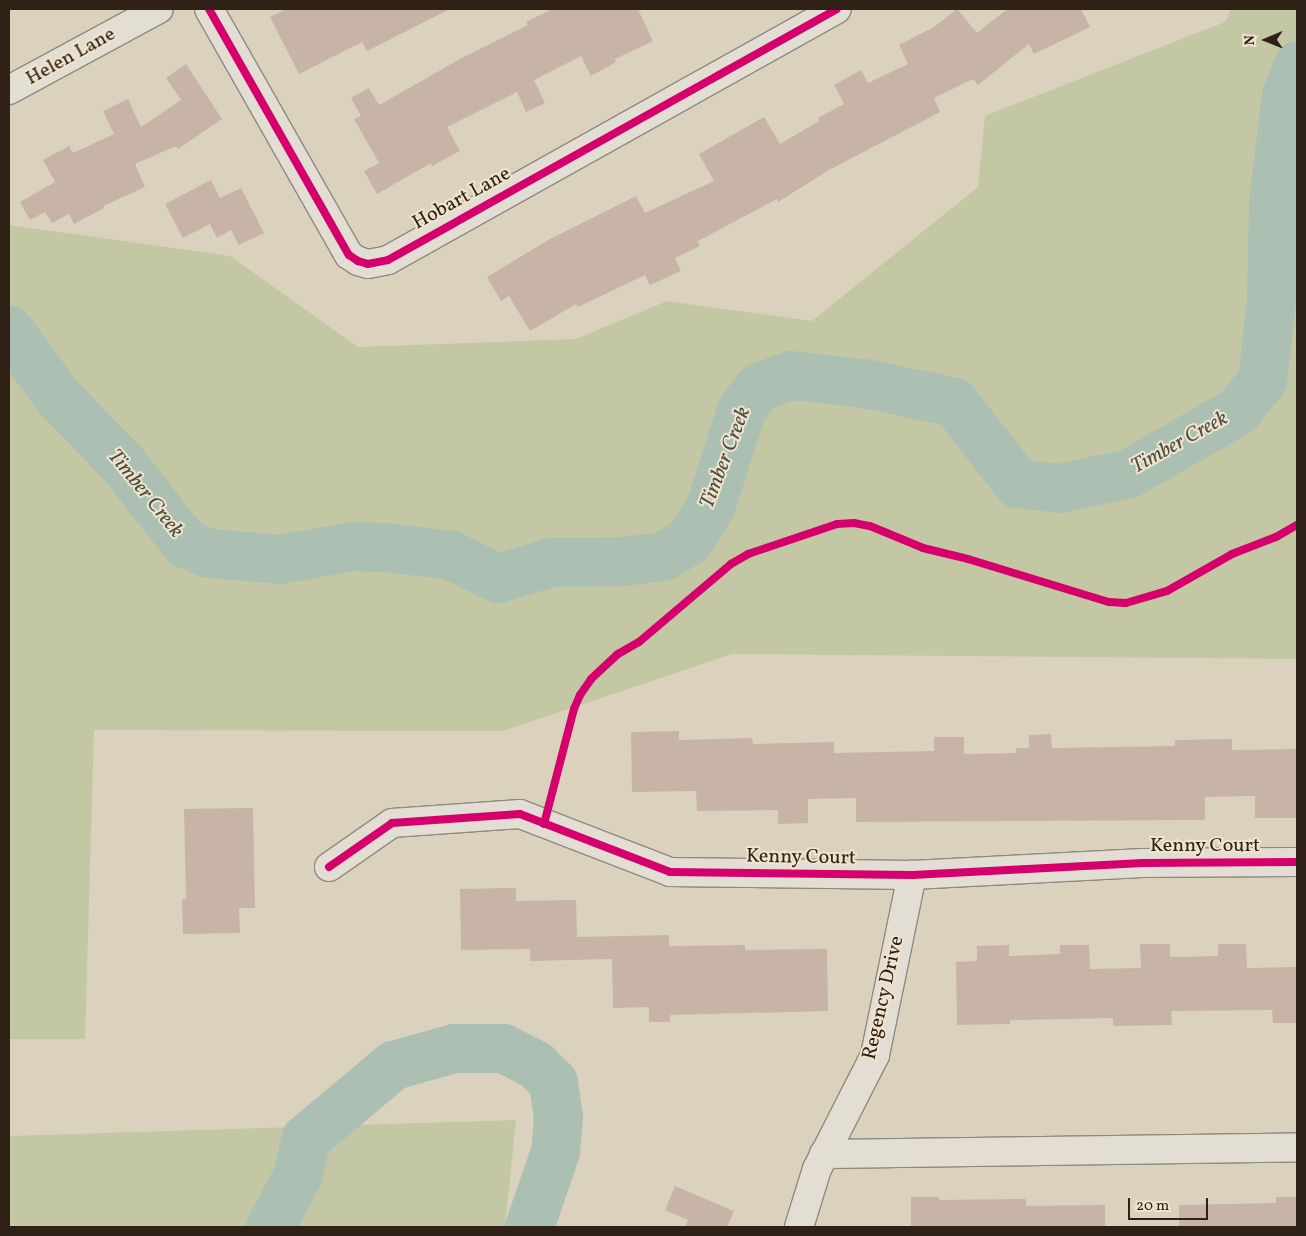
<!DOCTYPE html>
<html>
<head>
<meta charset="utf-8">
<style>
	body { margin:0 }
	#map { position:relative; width:1306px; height:1236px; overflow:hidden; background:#dbd2be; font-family:Vollkorn,serif }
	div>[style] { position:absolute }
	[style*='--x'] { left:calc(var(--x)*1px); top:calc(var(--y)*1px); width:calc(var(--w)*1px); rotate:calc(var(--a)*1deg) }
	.green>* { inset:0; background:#c4c7a4 }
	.river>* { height:49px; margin:-24.5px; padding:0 24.5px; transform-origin:24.5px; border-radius:24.5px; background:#abc0b3 }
	.building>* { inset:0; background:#c7b4a7 }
	.path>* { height:3px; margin-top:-1.5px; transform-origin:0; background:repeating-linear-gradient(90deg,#a29d95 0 1px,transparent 0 3.5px) }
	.roads { filter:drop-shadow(1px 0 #90897d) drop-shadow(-1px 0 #90897d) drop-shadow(0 1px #90897d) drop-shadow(0 -1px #90897d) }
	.minor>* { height:28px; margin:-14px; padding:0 14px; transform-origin:14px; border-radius:14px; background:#e3ded4 }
	.cycleway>* { height:8px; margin:-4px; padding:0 4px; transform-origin:4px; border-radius:4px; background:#d6006c }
	span { translate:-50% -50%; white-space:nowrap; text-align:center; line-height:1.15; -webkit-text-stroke:4px #efe4cd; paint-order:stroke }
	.street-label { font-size:20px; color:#2f2116 }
	.water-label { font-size:21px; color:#4e4f44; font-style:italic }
	.frame { position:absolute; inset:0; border:10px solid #2f2116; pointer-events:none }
	.north { position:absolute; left:1241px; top:15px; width:50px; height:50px; -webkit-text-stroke:4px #efe4cd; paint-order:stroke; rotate:269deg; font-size:14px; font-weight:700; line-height:20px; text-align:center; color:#2f2116 }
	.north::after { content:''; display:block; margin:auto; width:18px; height:22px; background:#2f2116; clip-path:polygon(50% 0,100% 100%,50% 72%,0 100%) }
	.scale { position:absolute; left:1128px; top:1198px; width:80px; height:22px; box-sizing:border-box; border:2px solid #2f2116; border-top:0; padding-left:6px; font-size:15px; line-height:18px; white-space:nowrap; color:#2f2116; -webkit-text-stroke:4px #efe4cd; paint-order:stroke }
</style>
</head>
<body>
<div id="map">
	<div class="green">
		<i style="clip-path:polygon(1231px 9px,1297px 9px,1297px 659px,732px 654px,503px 731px,94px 730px,85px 1039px,9px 1039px,9px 225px,230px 256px,358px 347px,576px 339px,667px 301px,812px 321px,978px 187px,985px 116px,1225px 22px)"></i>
		<i style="clip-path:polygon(516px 1120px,505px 1227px,9px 1227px,9px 1136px)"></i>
	</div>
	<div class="river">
		<i style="--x:9;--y:330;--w:83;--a:53.8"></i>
		<i style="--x:58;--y:397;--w:92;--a:45.9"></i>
		<i style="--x:122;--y:463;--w:102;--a:51.8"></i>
		<i style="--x:185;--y:543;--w:26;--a:23"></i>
		<i style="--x:209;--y:553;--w:71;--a:4.8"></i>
		<i style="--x:280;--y:559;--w:73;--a:-10.2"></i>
		<i style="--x:352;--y:546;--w:32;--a:2"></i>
		<i style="--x:384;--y:547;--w:67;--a:6.8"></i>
		<i style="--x:451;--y:555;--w:52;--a:26.1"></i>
		<i style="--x:498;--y:578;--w:55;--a:-16.8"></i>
		<i style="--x:551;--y:562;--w:72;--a:-0.8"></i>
		<i style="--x:623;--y:561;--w:40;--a:-7.1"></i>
		<i style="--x:663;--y:556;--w:29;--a:-31"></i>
		<i style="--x:688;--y:541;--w:40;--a:-57.1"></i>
		<i style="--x:710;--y:507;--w:102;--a:-72.3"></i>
		<i style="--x:741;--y:410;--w:29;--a:-54"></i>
		<i style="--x:758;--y:387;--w:35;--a:-20"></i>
		<i style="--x:791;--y:375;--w:73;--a:6.3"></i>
		<i style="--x:864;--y:383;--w:92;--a:11.9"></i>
		<i style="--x:954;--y:402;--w:103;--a:52.1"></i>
		<i style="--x:1017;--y:483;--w:42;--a:6.8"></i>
		<i style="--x:1059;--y:488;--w:72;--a:-12.1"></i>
		<i style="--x:1129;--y:473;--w:125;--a:-29.9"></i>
		<i style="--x:1237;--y:411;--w:40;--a:-51"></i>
		<i style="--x:1262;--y:380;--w:81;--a:-83.6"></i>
		<i style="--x:1271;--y:300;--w:99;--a:-88.8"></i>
		<i style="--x:1273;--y:201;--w:106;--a:-82.9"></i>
		<i style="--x:1286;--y:96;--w:33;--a:-70"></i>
		<i style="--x:270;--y:1227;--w:58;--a:-62.1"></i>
		<i style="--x:297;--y:1176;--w:39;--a:-77"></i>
		<i style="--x:306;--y:1138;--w:114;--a:-40"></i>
		<i style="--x:393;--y:1065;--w:63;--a:-15.6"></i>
		<i style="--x:454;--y:1048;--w:49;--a:0"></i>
		<i style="--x:503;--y:1048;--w:37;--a:27"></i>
		<i style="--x:536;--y:1065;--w:24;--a:45"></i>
		<i style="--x:553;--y:1082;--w:35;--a:82"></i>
		<i style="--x:558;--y:1117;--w:34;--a:95"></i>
		<i style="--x:555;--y:1151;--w:80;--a:108.9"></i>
	</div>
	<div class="building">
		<i style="clip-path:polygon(286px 9px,450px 9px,367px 51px,362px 42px,299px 74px,270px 17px)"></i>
		<i style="clip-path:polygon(552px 9px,638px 9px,653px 41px,615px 59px,616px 62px,591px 76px,581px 56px,534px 80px,545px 103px,526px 112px,517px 92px,447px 127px,460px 151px,432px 166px,431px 163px,377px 194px,364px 171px,379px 163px,354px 119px,361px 116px,351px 98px,369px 88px,379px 105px,462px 58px,528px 25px,526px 22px)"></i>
		<i style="clip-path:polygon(957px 9px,977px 33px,1007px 9px,1081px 9px,1090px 27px,1034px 54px,1029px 44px,978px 85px,973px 79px,934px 98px,940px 112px,829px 170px,778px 202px,777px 199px,698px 241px,700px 246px,675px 258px,681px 271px,650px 285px,645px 275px,578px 307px,576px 304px,530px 331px,509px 296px,501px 301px,487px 277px,550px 239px,636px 196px,645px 213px,714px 181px,699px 154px,764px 117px,780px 144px,819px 121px,818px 118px,844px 104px,834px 85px,861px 70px,868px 83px,908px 64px,899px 45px,934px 27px)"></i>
		<i style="clip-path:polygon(186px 64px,222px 119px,178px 149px,176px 146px,135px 164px,145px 187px,103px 206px,104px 208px,74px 224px,69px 214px,52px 223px,45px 212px,30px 220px,20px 202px,55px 182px,43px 160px,69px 146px,73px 153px,114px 134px,103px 111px,128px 99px,141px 127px,181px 100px,166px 78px)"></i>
		<i style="clip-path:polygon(211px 180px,220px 198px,241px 188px,264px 233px,239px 245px,231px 230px,217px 238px,210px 224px,183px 238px,165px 204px)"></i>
		<i style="clip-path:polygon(679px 731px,679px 740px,752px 738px,753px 744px,834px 742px,834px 753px,934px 751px,934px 737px,964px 737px,964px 754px,1016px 753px,1016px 748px,1029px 748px,1029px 735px,1051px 734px,1052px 748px,1175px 746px,1175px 740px,1232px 739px,1232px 750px,1297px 749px,1297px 818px,1255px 818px,1255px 796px,1205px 797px,1205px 820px,856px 822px,856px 798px,808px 799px,808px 823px,778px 824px,778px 810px,697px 811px,696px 791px,632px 792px,631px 732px)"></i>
		<i style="clip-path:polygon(253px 808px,255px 908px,239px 908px,240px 933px,183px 934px,182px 899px,186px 899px,184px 809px)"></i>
		<i style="clip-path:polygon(516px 888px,516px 901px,576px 900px,577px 937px,669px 935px,669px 946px,745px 945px,745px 950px,827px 949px,828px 1011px,670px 1015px,670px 1022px,649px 1022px,649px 1007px,613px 1008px,612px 959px,530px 961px,530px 949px,461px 950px,460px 889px)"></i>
		<i style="clip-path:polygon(1140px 944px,1170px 944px,1170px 957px,1218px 956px,1218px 944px,1246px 944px,1247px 968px,1297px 967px,1297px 1023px,1273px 1023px,1272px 1010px,1171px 1011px,1172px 1025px,1113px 1026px,1113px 1018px,1010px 1020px,1010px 1024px,957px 1025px,956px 962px,977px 961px,977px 946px,1009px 945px,1009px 956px,1060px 954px,1060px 945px,1089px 945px,1090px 969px,1141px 968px)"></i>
		<i style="clip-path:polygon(675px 1186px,734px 1211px,727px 1227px,685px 1227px,688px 1220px,665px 1210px)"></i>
		<i style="clip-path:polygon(911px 1197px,939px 1197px,939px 1200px,1026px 1199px,1026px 1206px,1105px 1205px,1105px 1227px,911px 1227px)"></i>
		<i style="clip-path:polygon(1276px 1197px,1297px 1197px,1297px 1227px,1179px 1227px,1179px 1205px,1276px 1203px)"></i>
	</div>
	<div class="path">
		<i style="--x:551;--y:797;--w:91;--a:-75.4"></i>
		<i style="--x:574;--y:709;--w:15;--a:-67"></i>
		<i style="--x:580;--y:695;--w:19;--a:-55"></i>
		<i style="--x:591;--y:679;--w:37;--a:-43"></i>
		<i style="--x:618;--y:654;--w:24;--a:-30"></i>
		<i style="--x:639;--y:642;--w:121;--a:-40.3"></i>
		<i style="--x:731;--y:564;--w:20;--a:-30"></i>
		<i style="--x:748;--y:554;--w:94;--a:-18.6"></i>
		<i style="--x:837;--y:524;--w:17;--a:-3"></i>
		<i style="--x:854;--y:523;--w:16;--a:11"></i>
		<i style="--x:870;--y:526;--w:57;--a:22.5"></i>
		<i style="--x:923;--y:548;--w:46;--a:13.7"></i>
		<i style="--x:968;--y:559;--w:147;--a:17"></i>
		<i style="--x:1109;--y:602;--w:17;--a:3"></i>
		<i style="--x:1126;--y:603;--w:43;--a:-16.3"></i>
		<i style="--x:1167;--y:591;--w:75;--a:-29.6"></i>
		<i style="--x:1232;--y:554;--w:47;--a:-21.1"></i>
		<i style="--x:1276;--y:537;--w:24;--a:-30"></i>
	</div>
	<div class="roads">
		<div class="minor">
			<i style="--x:209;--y:9;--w:283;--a:60.4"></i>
			<i style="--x:349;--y:255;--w:11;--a:34"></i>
			<i style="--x:358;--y:261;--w:10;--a:17"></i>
			<i style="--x:368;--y:264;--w:20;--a:-11"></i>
			<i style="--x:388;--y:260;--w:514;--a:-29.21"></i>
			<i style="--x:9;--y:90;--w:170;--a:-28.4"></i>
			<i style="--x:329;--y:867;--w:77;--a:-34.9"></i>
			<i style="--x:392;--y:823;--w:128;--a:-4"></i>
			<i style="--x:520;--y:814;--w:161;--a:21.1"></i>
			<i style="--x:670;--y:872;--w:242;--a:0.7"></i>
			<i style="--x:912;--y:875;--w:231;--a:-3"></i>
			<i style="--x:1143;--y:863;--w:154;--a:-0.4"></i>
			<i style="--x:824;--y:1154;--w:473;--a:-0.8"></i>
			<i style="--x:799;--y:1227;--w:61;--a:-72.8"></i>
			<i style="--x:817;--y:1169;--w:128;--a:-63"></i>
			<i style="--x:875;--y:1055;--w:184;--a:-78.4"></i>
		</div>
	</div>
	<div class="cycleway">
		<i style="--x:209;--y:9;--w:283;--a:60.4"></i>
		<i style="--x:349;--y:255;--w:11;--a:34"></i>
		<i style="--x:358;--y:261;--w:10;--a:17"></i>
		<i style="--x:368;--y:264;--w:20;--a:-11"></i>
		<i style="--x:388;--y:260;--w:514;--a:-29.21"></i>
		<i style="--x:544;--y:824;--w:119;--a:-75.4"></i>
		<i style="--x:574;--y:709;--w:15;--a:-67"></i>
		<i style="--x:580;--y:695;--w:19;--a:-55"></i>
		<i style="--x:591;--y:679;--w:37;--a:-43"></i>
		<i style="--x:618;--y:654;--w:24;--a:-30"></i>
		<i style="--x:639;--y:642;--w:121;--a:-40.3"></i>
		<i style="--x:731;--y:564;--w:20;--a:-30"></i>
		<i style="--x:748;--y:554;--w:94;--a:-18.6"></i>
		<i style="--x:837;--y:524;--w:17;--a:-3"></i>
		<i style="--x:854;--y:523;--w:16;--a:11"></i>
		<i style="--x:870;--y:526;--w:57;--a:22.5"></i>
		<i style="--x:923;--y:548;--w:46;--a:13.7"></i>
		<i style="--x:968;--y:559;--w:147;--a:17"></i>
		<i style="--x:1109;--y:602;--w:17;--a:3"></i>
		<i style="--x:1126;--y:603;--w:43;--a:-16.3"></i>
		<i style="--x:1167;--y:591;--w:75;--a:-29.6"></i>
		<i style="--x:1232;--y:554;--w:47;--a:-21.1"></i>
		<i style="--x:1276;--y:537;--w:24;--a:-30"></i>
		<i style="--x:329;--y:867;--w:77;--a:-34.9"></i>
		<i style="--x:392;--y:823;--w:128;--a:-4"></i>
		<i style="--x:520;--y:814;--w:161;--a:21.1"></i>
		<i style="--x:670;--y:872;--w:242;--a:0.7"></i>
		<i style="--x:912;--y:875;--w:231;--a:-3"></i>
		<i style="--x:1143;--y:863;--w:154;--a:-0.4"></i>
	</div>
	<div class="street-label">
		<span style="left:71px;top:57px;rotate:-29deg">Helen Lane</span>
		<span style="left:462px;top:199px;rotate:-29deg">Hobart Lane</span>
		<span style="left:1205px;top:846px">Kenny Court</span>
		<span style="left:801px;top:858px;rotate:1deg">Kenny Court</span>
		<span style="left:884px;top:998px;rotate:-77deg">Regency Drive</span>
	</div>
	<div class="water-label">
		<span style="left:1180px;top:443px;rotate:-29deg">Timber Creek</span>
		<span style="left:726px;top:458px;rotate:-69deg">Timber Creek</span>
		<span style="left:145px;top:494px;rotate:51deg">Timber Creek</span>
	</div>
	<div class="frame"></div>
	<div class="north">N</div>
	<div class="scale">20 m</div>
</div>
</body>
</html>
